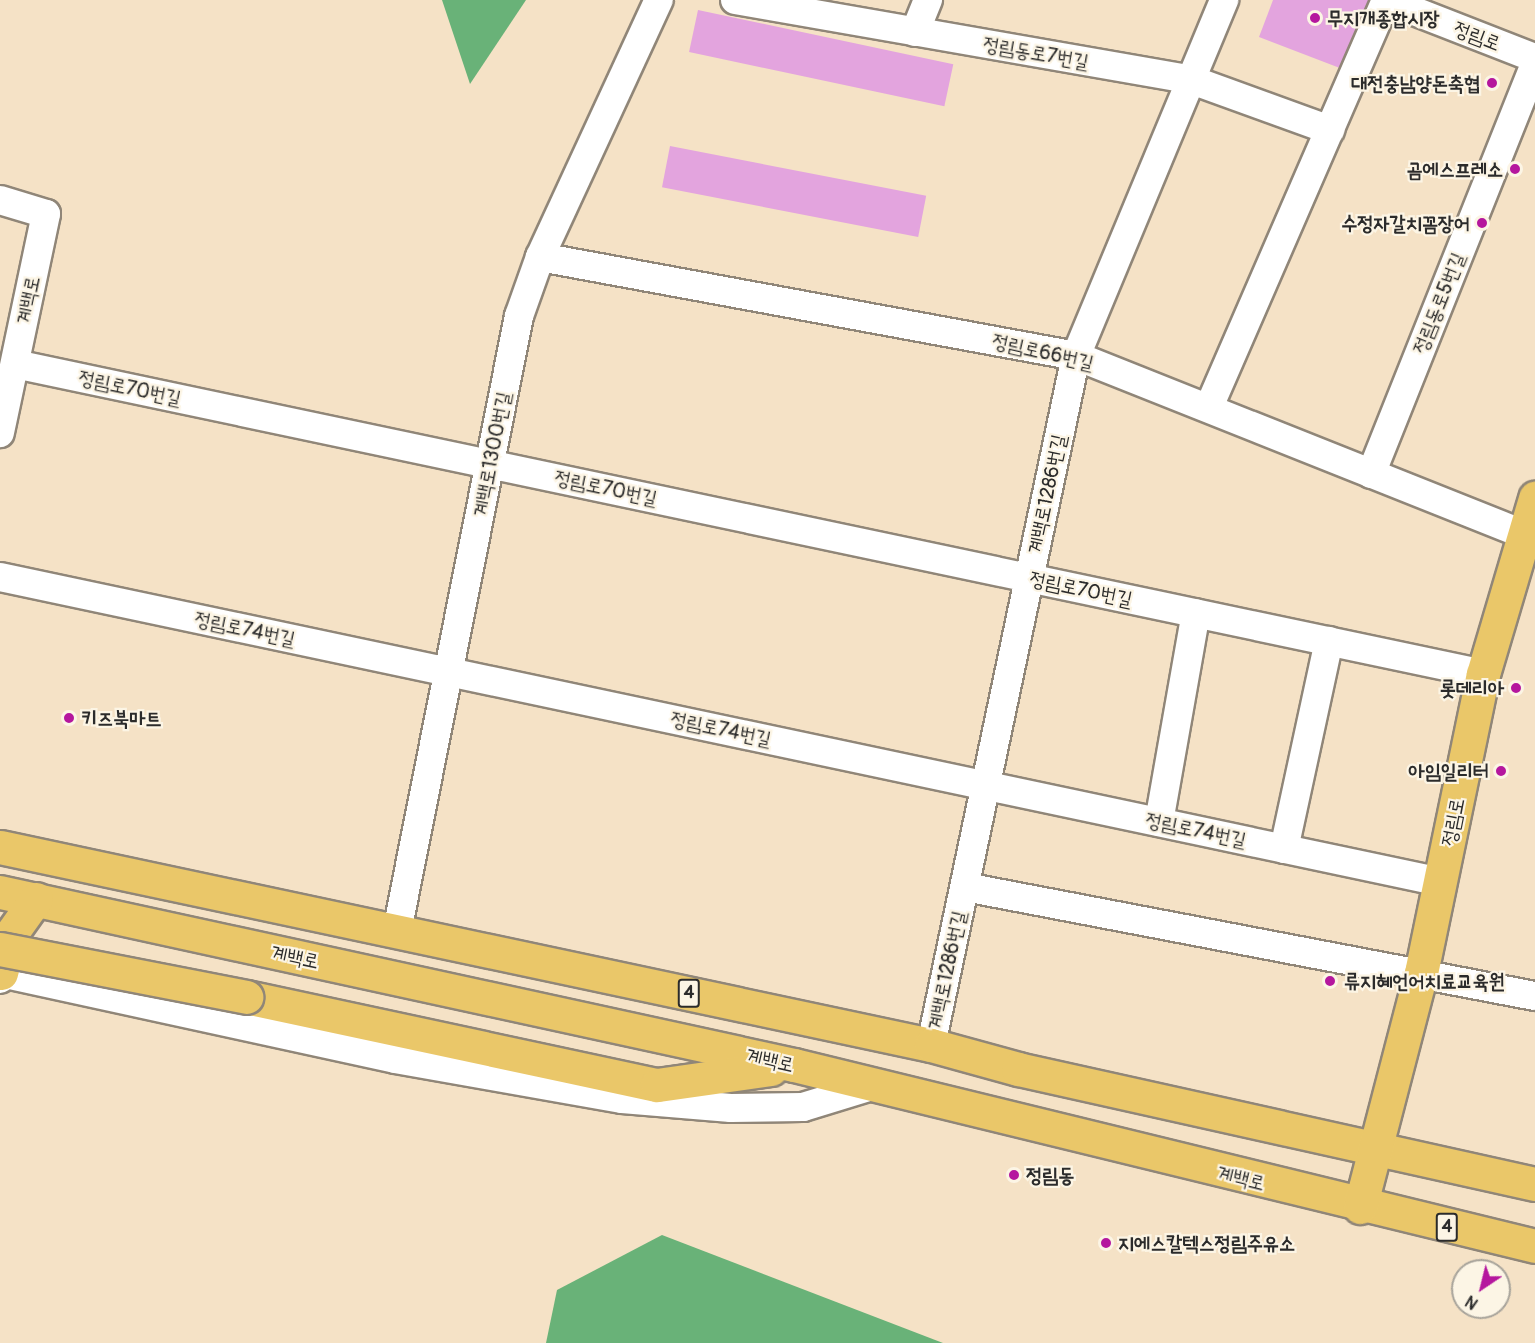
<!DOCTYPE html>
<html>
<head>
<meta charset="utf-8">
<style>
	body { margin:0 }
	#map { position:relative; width:1535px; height:1343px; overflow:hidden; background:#f5e2c6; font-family:Pangolin,"Poor Story",sans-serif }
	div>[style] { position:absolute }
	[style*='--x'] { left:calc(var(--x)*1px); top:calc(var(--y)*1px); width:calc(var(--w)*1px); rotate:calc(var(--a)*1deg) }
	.forest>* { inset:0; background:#69b278 }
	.building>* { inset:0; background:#e3a4de; transform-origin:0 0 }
	.roads { filter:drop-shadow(2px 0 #908678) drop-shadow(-2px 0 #908678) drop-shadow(0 2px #908678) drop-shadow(0 -2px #908678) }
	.minor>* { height:28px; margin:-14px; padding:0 14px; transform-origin:14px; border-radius:14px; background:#fff }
	.major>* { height:33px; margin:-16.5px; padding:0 16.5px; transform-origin:16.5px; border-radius:16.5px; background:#eac769 }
	.bridges { filter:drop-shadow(2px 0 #908678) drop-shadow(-2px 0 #908678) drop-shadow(0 2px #908678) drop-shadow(0 -2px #908678) }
	.major-bridge>* { height:33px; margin:-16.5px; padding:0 16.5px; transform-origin:16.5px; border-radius:16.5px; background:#eac769 }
	.dots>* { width:16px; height:16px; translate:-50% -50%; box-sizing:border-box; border:3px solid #fcf5e5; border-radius:50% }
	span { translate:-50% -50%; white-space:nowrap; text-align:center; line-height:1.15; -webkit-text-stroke:4.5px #fcf5e5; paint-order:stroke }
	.shield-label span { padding:2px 4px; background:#fcf5e5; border:2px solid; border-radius:4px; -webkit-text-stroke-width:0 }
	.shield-label { font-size:18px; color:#2b2b2b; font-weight:700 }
	.poi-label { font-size:20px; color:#2b2b2b; font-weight:700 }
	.left { translate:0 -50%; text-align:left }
	.right { translate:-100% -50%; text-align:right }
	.street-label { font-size:20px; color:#2b2b2b }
	.north { position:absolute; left:1451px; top:1259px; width:60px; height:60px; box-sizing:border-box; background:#fcf5e5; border:2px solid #a8a49b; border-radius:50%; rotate:215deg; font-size:16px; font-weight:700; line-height:24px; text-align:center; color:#2b2b2b }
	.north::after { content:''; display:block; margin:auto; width:21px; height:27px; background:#b5179e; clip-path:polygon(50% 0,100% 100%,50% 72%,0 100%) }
</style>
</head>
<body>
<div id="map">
	<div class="forest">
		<i style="clip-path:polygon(442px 0,526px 0,470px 84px)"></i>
		<i style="clip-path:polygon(662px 1235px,943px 1343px,546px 1343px,557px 1290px)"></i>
	</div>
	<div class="building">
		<i style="clip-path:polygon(1273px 0,1371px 0,1345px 70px,1259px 37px)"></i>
		<i style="left:698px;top:10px;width:261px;height:43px;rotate:12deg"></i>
		<i style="left:670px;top:146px;width:261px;height:42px;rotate:11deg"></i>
	</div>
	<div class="roads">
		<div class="minor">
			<i style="--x:735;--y:0;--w:464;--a:9.9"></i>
			<i style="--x:1192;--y:80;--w:147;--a:19.9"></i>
			<i style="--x:1386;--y:0;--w:160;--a:21.3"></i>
			<i style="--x:915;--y:32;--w:35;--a:-68"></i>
			<i style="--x:0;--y:200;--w:48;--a:16.9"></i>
			<i style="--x:46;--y:214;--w:224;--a:101.9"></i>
			<i style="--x:540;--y:257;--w:545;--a:10.46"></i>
			<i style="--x:1076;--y:356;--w:494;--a:21.7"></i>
			<i style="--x:15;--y:364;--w:1500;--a:11.92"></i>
			<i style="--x:1209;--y:407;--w:444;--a:-66.5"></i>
			<i style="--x:1371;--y:474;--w:441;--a:-68.2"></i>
			<i style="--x:0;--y:577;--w:1473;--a:11.95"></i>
			<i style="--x:1159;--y:822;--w:212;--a:-80"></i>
			<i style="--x:1284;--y:849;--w:213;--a:-77.8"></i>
			<i style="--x:965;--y:887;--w:580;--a:10.83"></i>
			<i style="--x:397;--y:931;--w:627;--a:-78.78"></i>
			<i style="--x:519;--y:316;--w:63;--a:-70.4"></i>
			<i style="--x:540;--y:257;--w:283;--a:-65.2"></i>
			<i style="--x:0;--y:979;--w:6;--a:-81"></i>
			<i style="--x:1;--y:973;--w:403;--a:12.3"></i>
			<i style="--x:395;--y:1059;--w:230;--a:10"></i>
			<i style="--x:622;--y:1099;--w:109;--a:4.7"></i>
			<i style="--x:731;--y:1108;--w:72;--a:-0.8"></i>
			<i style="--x:803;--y:1107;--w:69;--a:-16.9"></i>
			<i style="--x:931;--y:1045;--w:704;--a:-78.12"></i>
			<i style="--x:1076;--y:356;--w:386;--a:-67.4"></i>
		</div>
		<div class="major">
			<i style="--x:0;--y:847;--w:952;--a:12.01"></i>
			<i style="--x:931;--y:1045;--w:90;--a:15.4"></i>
			<i style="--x:1018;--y:1069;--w:530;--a:12.54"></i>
			<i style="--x:0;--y:892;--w:813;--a:12.29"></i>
			<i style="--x:794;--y:1065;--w:763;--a:13.73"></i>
			<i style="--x:1;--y:973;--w:40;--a:-75.6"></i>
			<i style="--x:11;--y:934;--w:43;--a:-54.5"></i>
			<i style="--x:246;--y:997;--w:420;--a:12.1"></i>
			<i style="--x:657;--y:1085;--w:115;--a:-8"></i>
			<i style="--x:1360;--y:1207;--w:242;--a:-75.4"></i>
			<i style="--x:1421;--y:973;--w:305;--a:-78.3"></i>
			<i style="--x:1483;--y:674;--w:184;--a:-73.5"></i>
		</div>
	</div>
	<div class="bridges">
		<div class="major-bridge">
			<i style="--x:0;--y:949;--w:251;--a:11"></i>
		</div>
	</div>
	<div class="dots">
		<i style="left:1315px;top:18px;background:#b5179e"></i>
		<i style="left:1492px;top:83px;background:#b5179e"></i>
		<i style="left:1515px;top:169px;background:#b5179e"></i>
		<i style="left:1482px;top:223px;background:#b5179e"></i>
		<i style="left:1516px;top:688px;background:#b5179e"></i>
		<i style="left:69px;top:718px;background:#b5179e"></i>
		<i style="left:1501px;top:771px;background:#b5179e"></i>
		<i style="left:1330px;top:981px;background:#b5179e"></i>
		<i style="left:1014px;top:1175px;background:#b5179e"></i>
		<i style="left:1106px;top:1243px;background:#b5179e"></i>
	</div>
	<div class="shield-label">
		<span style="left:689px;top:993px">4</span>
		<span style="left:1447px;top:1227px">4</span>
	</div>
	<div class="poi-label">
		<span class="left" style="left:1327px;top:18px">무지개종합시장</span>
		<span class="right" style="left:1480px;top:83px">대전충남양돈축협</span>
		<span class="right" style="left:1503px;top:169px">곰에스프레소</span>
		<span class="right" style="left:1470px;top:223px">수정자갈치꼼장어</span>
		<span class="right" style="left:1504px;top:688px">롯데리아</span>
		<span class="left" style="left:81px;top:718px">키즈북마트</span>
		<span class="right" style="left:1489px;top:771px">아임일리터</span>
		<span class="left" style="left:1344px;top:981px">류지혜언어치료교육원</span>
		<span class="left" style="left:1026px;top:1175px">정림동</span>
		<span class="left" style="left:1118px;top:1243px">지에스칼텍스정림주유소</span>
	</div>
	<div class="street-label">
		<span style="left:1477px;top:36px;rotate:21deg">정림로</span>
		<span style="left:1036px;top:53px;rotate:10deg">정림동로7번길</span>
		<span style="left:28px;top:300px;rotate:-78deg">계백로</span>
		<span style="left:1439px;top:303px;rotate:-68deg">정림동로5번길</span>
		<span style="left:1043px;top:352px;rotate:13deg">정림로66번길</span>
		<span style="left:130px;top:388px;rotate:12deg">정림로70번길</span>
		<span style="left:492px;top:454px;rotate:-79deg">계백로1300번길</span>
		<span style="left:606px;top:488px;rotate:12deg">정림로70번길</span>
		<span style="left:1047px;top:494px;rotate:-78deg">계백로1286번길</span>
		<span style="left:1081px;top:589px;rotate:12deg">정림로70번길</span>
		<span style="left:245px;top:629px;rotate:12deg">정림로74번길</span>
		<span style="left:721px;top:729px;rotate:12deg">정림로74번길</span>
		<span style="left:1453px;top:822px;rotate:-79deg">정림로</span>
		<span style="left:1196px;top:830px;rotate:12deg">정림로74번길</span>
		<span style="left:295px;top:957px;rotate:12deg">계백로</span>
		<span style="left:947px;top:970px;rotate:-78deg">계백로1286번길</span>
		<span style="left:770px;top:1060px;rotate:13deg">계백로</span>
		<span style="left:1241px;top:1178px;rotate:14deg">계백로</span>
	</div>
	<div class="north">N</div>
</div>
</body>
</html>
